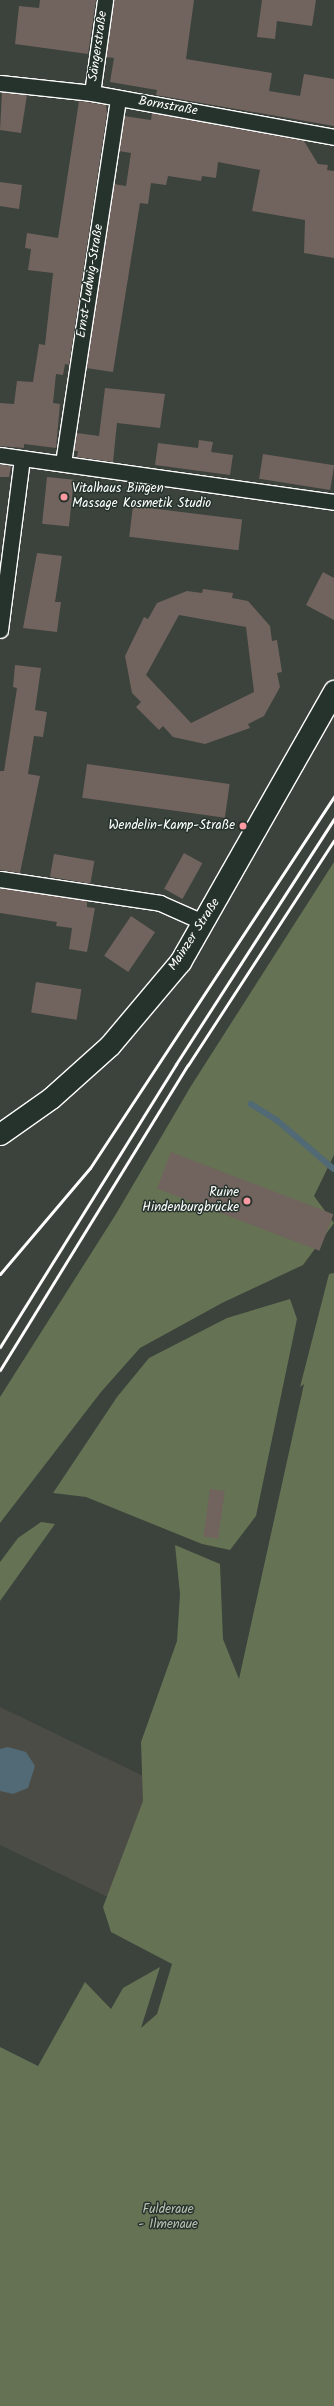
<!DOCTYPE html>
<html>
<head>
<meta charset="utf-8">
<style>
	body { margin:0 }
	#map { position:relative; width:334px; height:2406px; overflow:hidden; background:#3c423c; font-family:Kalam,sans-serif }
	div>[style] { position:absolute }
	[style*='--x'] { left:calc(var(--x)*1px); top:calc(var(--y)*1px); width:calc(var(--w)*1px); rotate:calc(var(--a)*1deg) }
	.built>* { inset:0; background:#4c4c46 }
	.green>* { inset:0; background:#657253 }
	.water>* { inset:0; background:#516a75 }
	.stream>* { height:5.5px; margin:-2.75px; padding:0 2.75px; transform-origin:2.75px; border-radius:2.75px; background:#516a75 }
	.building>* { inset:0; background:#71645e; transform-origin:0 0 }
	.roads { filter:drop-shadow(1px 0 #fff) drop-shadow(-1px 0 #fff) drop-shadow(0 1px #fff) drop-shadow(0 -1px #fff) }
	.street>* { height:15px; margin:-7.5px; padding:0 7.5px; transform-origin:7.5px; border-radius:7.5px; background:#26332d }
	.secondary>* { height:21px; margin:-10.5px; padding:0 10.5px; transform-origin:10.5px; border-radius:10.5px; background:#26332d }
	.rail>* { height:3px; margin:-1.5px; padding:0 1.5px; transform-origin:1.5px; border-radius:1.5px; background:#fff }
	.dots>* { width:11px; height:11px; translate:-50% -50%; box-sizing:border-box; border:2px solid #26332d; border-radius:50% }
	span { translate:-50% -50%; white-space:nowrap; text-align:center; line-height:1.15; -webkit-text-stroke:3px #26332d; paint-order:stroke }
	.street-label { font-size:13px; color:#fff }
	.poi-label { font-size:13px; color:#fff }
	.left { translate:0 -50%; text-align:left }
	.right { translate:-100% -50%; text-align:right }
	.park-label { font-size:13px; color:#bac0b2 }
</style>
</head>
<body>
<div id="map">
	<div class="built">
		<i style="clip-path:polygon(0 1707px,162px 1785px,114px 1900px,0 1845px)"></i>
	</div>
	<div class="green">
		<i style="clip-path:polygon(334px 862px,334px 1155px,314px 1196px,334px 1223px,303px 1265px,222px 1303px,140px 1348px,101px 1392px,0 1523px,0 1397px,116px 1214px,191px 1086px)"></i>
		<i style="clip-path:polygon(334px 1273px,334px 2406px,0 2406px,0 2047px,38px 2066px,85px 1982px,111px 2009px,123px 1988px,160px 1967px,141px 2028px,157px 2014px,172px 1964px,111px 1932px,103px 1907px,143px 1801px,141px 1742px,177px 1641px,180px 1594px,175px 1545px,220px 1564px,223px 1639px,239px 1679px,304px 1384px,300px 1387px,329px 1274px)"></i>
		<i style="clip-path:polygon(290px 1299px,297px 1319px,256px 1516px,230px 1550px,202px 1544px,86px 1497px,53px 1493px,117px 1397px,149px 1358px,227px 1318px)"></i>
		<i style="clip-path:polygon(41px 1522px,55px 1524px,0 1601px,0 1562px,18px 1538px)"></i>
	</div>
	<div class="water">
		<i style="clip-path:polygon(8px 1747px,26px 1752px,35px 1766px,28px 1788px,13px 1794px,0 1791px,0 1749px)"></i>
	</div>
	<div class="stream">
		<i style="--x:251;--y:1104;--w:31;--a:32"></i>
		<i style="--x:277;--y:1120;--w:75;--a:40.7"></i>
	</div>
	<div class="building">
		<i style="clip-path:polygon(40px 0,96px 0,88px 54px,15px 44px,19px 6px,39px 8px)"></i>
		<i style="clip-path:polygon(114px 0,194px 0,186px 59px,272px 73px,269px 91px,300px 96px,304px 74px,334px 79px,334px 126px,156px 95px,157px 90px,110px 82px,114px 58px,106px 57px)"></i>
		<i style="clip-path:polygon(262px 0,316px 0,312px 26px,277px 21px,275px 39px,257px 37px)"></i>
		<i style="clip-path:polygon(2px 92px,27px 95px,21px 133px,0 130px)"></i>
		<i style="clip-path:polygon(79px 101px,106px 105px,107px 113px,69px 365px,65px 364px,63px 375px,56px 374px,53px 403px,60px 404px,56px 448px,24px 444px,24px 448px,0 446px,0 403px,14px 404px,17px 381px,33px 382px,39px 344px,45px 345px,53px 273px,28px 270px,31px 249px,25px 248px,27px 233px,58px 238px)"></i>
		<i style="clip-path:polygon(152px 113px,304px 141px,318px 164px,328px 165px,327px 170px,334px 171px,334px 258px,304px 253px,305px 220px,252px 211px,260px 170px,218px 162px,216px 178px,202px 176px,201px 181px,168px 176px,166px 185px,151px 183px,148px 204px,140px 203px,113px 372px,86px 368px,114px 184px,126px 186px,131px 153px,119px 151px,124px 116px,151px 120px)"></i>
		<i style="clip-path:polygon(0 182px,22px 185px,19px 209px,0 206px)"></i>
		<i style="clip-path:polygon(105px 388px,165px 394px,160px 428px,117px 423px,113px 462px,77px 457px,78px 451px,74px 451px,77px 433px,99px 436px)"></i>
		<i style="clip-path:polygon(199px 440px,213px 442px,211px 452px,233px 455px,230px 475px,155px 465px,158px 443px,198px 448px)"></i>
		<i style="left:263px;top:454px;width:72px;height:25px;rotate:9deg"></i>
		<i style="clip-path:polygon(0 464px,11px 466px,9px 477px,0 477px)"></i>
		<i style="left:47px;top:477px;width:27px;height:47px;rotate:6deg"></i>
		<i style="left:133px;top:506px;width:110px;height:31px;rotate:7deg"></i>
		<i style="clip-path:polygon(37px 553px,62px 556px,55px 602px,61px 602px,57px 632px,23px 628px)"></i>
		<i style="clip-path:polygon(323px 572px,334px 578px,334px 620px,306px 605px)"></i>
		<i style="clip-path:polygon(evenodd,203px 589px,233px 593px,232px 598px,248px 601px,270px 626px,272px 641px,277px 640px,282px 672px,277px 673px,280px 687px,264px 716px,248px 724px,250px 728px,205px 744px,173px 737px,163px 726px,159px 730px,136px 707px,141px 702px,132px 693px,125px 656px,144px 617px,148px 619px,157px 603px,187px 591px,202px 593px,203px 589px,179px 615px,246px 627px,254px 692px,191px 723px,146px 675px,179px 615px)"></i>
		<i style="clip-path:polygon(15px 665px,41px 668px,35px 710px,47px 712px,43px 737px,34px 736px,28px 774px,40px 776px,20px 873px,0 870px,0 771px,4px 771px,17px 688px,13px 687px)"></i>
		<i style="left:87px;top:764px;width:144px;height:34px;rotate:8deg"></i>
		<i style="left:184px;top:853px;width:21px;height:41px;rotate:29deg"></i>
		<i style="left:54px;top:854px;width:41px;height:23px;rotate:10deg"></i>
		<i style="clip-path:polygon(0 888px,87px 901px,87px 907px,95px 908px,87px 952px,69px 949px,72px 928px,56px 926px,57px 922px,0 913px)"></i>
		<i style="left:131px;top:916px;width:29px;height:48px;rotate:34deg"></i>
		<i style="left:36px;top:982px;width:46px;height:31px;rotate:9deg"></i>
		<i style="left:171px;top:1152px;width:174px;height:39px;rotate:21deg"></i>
		<i style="left:210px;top:1489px;width:15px;height:48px;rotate:8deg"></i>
	</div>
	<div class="roads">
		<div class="street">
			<i style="--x:0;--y:83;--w:93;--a:6.2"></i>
			<i style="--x:92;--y:93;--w:246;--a:10.3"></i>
			<i style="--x:92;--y:93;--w:94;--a:-82"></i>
			<i style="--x:0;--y:455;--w:337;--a:8"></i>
			<i style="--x:63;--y:463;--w:369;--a:-81.4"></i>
			<i style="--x:0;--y:630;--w:173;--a:-82.7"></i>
			<i style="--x:0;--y:879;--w:162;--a:8.5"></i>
			<i style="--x:160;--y:903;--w:49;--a:24"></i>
		</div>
		<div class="secondary">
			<i style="--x:0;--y:1134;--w:62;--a:-35.2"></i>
			<i style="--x:51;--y:1098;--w:79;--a:-41.9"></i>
			<i style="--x:110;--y:1045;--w:109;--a:-49.9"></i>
			<i style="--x:180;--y:962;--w:312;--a:-60.4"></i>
		</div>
	</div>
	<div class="rail">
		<i style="--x:0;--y:1274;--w:139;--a:-49.7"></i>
		<i style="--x:90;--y:1168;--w:445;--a:-56.7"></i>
		<i style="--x:0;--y:1347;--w:333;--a:-58.1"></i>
		<i style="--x:176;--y:1064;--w:292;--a:-57.2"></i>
		<i style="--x:0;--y:1370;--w:358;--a:-58.4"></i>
		<i style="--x:188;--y:1065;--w:268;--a:-57"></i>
	</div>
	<div class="dots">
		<i style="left:64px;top:497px;background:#ff9aa2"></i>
		<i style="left:243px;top:826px;background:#ff9aa2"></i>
		<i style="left:247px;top:1201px;background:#ff9aa2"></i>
	</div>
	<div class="street-label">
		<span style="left:99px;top:46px;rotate:-82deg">Sängerstraße</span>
		<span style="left:168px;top:107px;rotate:10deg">Bornstraße</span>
		<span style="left:91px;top:281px;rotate:-81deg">Ernst-Ludwig-Straße</span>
		<span style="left:195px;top:935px;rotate:-57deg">Mainzer Straße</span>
	</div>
	<div class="poi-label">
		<span class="left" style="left:72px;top:497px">Vitalhaus Bingen<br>Massage Kosmetik Studio</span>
		<span class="right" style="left:235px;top:826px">Wendelin-Kamp-Straße</span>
		<span class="right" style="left:239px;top:1201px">Ruine<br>Hindenburgbrücke</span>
	</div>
	<div class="park-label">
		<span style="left:168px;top:2218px">Fulderaue<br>- Ilmenaue</span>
	</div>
</div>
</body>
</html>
